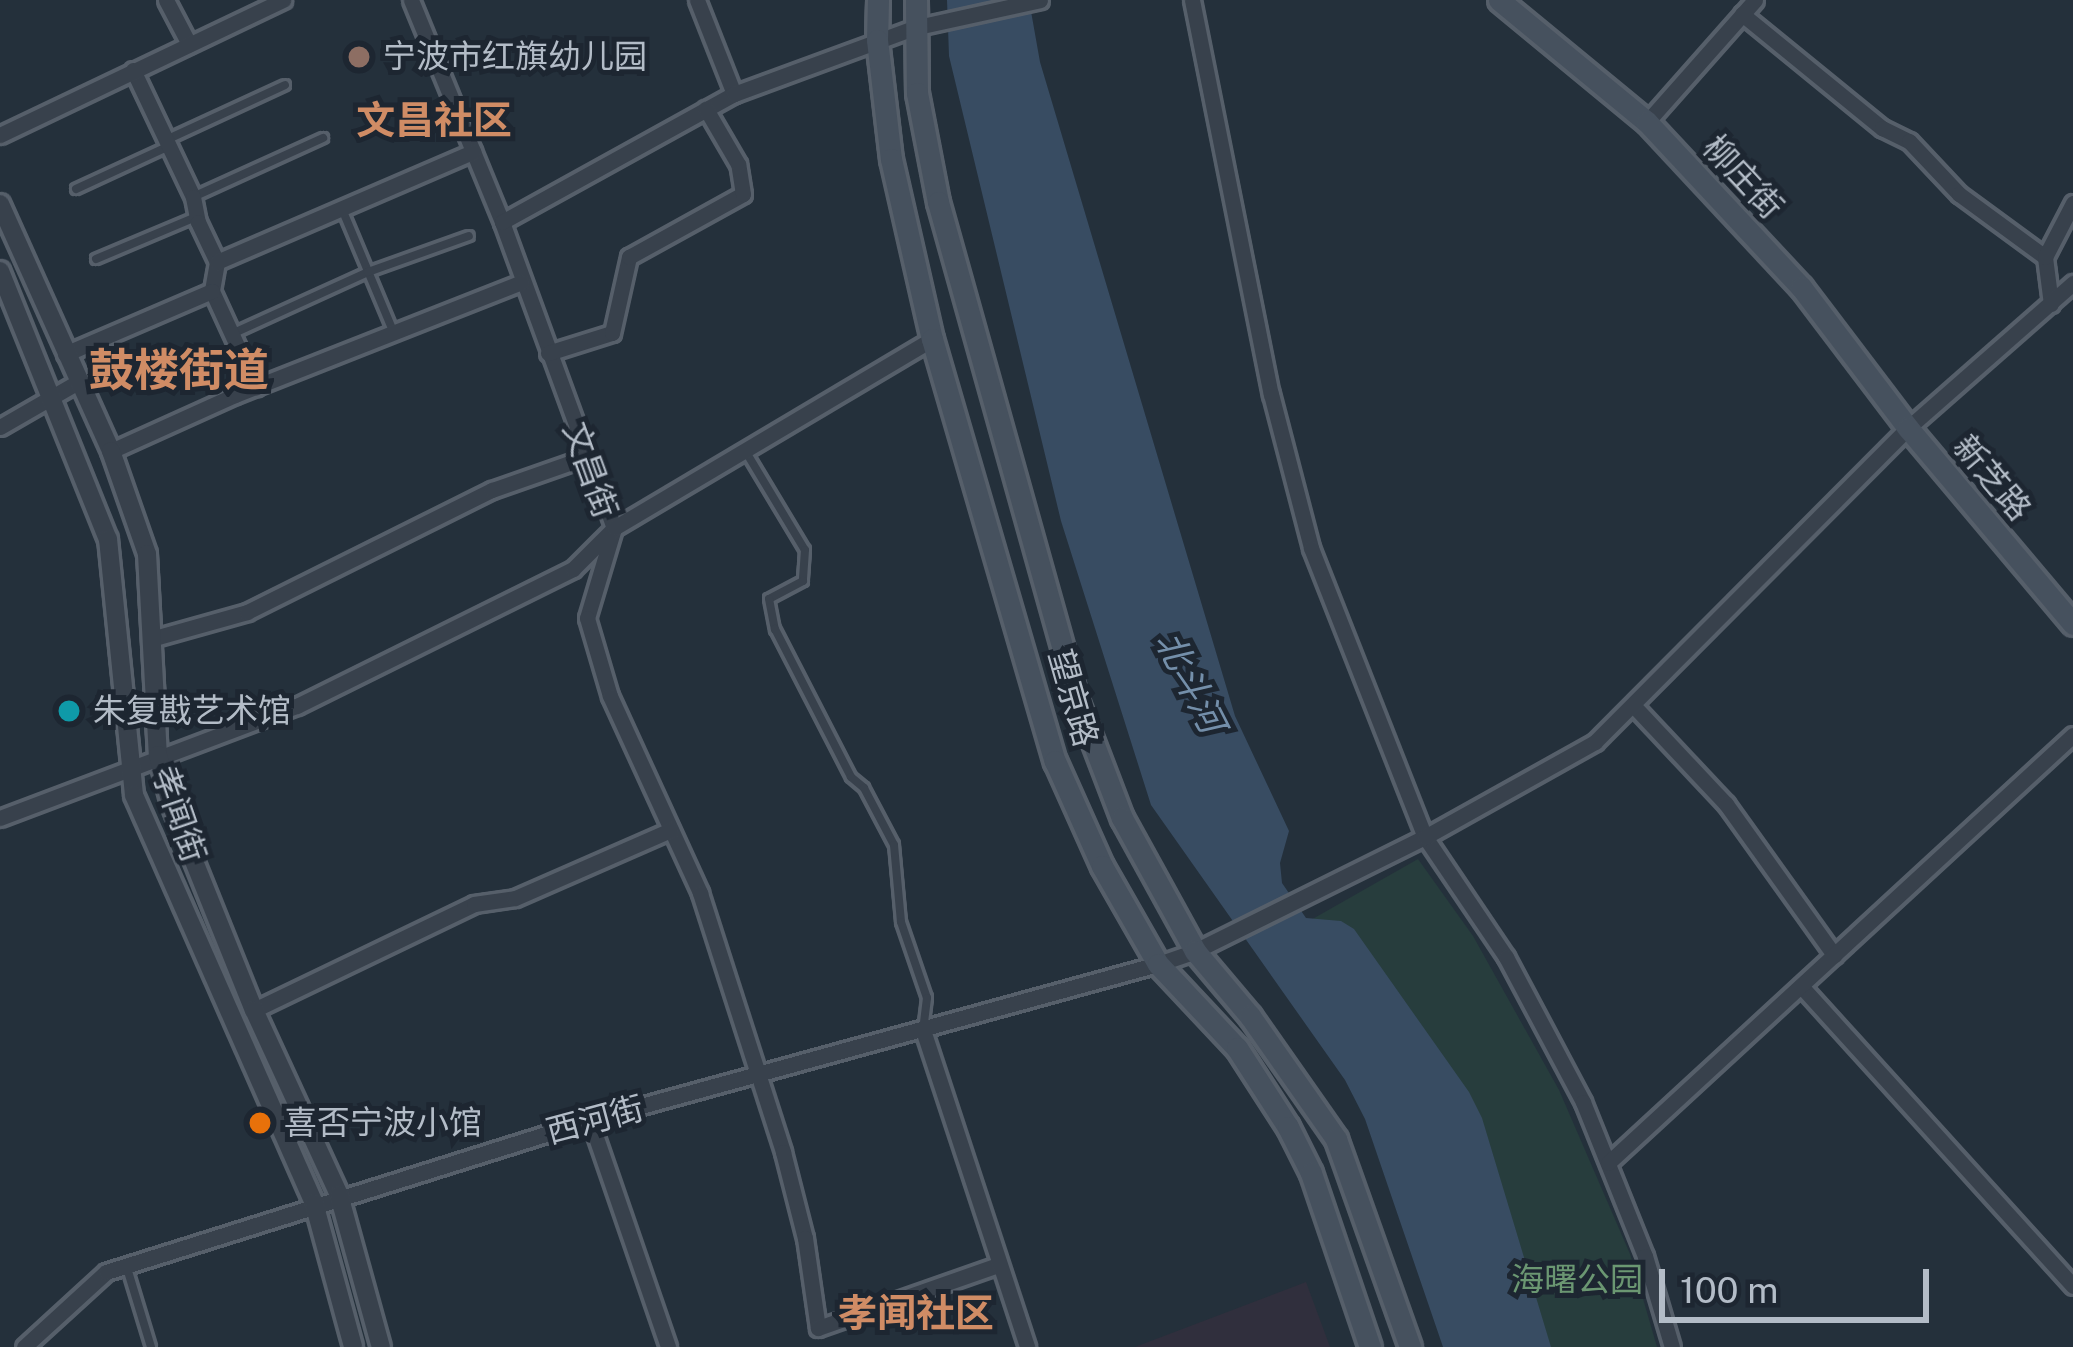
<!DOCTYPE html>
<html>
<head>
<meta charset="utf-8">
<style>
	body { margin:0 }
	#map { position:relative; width:2073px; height:1347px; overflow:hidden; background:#24303b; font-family:"Public Sans","Noto Sans SC",sans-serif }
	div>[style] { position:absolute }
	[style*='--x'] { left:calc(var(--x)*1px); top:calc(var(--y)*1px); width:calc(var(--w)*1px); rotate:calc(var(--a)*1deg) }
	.medical>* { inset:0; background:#302f3d }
	.green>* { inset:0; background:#273d3d }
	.water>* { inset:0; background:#384c62 }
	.roads { filter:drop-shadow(3px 0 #565f6a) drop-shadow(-3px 0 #565f6a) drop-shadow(0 3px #565f6a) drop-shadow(0 -3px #565f6a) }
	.service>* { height:8px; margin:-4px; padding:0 4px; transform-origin:4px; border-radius:4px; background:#38414c }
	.minor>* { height:15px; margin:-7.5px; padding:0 7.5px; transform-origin:7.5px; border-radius:7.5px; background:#38414c }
	.tertiary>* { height:18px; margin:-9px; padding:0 9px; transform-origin:9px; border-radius:9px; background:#38414c }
	.secondary>* { height:21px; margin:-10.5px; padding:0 10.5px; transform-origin:10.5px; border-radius:10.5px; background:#46515e }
	.dots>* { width:33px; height:33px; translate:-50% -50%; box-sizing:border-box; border:6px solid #1d2631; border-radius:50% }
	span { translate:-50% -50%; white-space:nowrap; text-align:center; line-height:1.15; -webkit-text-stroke:10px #1d2631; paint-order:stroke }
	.poi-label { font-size:33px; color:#b3bcc7 }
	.left { translate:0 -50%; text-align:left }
	.street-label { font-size:33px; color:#b3bcc7 }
	.park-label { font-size:33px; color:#6b9772 }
	.water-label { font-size:36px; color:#748faa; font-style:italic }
	.quarter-label { font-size:39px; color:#d08c65; font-weight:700 }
	.district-label { font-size:45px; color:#d08c65; font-weight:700 }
	.scale { position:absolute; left:1659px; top:1269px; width:270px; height:54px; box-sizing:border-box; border:6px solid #b3bcc7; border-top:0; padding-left:15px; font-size:36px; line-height:42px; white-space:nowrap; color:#b3bcc7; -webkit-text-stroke:9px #1d2631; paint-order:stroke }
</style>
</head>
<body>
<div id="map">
	<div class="medical">
		<i style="clip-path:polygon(1306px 1282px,1330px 1347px,1135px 1347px)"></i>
	</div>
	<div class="green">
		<i style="clip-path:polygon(1418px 859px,1473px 936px,1559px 1090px,1630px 1254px,1657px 1347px,1538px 1347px,1302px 925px)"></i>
	</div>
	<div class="water">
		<i style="clip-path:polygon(947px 0,1029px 0,1040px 62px,1235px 716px,1289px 831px,1280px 863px,1282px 883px,1306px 918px,1341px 921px,1354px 929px,1469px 1092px,1482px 1118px,1551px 1347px,1443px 1347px,1365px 1119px,1345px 1080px,1151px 805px,1061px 521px,949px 56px)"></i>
	</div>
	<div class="roads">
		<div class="service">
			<i style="--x:166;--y:140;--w:131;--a:-24.8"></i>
			<i style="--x:76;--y:189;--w:100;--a:-24.8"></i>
			<i style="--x:193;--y:197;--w:143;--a:-24.4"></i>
			<i style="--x:342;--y:209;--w:132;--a:67.3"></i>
			<i style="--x:96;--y:259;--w:108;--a:-22.8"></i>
			<i style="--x:234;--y:333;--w:147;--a:-24.5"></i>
			<i style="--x:368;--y:272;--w:107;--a:-19.6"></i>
			<i style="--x:746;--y:452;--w:114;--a:59"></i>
			<i style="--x:805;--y:550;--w:31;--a:94"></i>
			<i style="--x:803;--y:581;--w:38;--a:152"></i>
			<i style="--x:769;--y:599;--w:31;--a:79"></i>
			<i style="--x:775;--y:629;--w:166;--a:62.8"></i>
			<i style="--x:851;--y:777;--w:17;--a:40"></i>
			<i style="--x:864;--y:788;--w:64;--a:62.2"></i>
			<i style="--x:894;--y:845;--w:77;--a:84.8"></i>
			<i style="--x:901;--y:922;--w:80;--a:71.1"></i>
			<i style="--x:927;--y:998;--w:32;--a:97"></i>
			<i style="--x:127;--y:1268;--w:83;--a:73.1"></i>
		</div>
		<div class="minor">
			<i style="--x:166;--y:0;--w:50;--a:62.4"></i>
			<i style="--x:411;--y:0;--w:240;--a:67.7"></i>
			<i style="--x:502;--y:222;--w:326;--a:69.9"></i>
			<i style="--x:614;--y:528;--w:94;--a:106.7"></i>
			<i style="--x:587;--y:618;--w:81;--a:73.6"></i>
			<i style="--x:610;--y:696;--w:217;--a:65.4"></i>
			<i style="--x:700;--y:893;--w:272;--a:72.2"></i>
			<i style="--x:783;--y:1152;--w:89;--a:75.7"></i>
			<i style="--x:805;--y:1238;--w:91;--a:81.8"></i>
			<i style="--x:818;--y:1328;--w:191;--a:-19.3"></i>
			<i style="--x:697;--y:0;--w:101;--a:68.5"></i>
			<i style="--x:1192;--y:0;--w:402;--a:78.7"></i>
			<i style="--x:1271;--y:394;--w:159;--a:75.4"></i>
			<i style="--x:1311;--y:548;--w:311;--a:68.5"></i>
			<i style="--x:1425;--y:837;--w:145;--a:56"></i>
			<i style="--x:1506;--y:957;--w:164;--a:62"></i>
			<i style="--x:1583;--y:1102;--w:166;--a:68.1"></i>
			<i style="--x:1645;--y:1256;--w:95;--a:73.5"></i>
			<i style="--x:1742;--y:14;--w:181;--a:39.2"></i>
			<i style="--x:1882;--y:128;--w:30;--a:26"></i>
			<i style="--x:1909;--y:141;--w:73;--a:46.7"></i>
			<i style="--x:1959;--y:194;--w:107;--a:36.2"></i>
			<i style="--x:133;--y:70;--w:140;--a:64.7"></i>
			<i style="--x:193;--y:197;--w:25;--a:79"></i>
			<i style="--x:198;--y:222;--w:44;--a:64.6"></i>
			<i style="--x:217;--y:262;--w:29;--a:100"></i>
			<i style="--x:212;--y:291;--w:106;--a:65.4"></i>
			<i style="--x:1647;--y:122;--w:163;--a:-48.5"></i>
			<i style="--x:0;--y:135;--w:314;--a:-25.5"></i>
			<i style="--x:502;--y:222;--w:265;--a:-28.9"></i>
			<i style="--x:734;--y:94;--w:191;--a:-20.2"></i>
			<i style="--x:913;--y:28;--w:130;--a:-12.4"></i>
			<i style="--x:217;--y:262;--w:279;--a:-23.3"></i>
			<i style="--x:2051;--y:304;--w:47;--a:-97.3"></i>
			<i style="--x:2045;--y:257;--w:61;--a:-62.6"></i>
			<i style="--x:548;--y:353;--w:67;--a:-17.4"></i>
			<i style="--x:612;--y:333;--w:78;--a:-77.4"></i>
			<i style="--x:629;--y:257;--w:130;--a:-28.9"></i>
			<i style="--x:743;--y:194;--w:30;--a:-99"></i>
			<i style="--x:738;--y:164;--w:64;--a:-120.2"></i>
			<i style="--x:65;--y:354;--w:160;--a:-23.2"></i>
			<i style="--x:0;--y:427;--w:90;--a:-30"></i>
			<i style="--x:111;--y:451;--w:136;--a:-24.3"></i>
			<i style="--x:235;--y:395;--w:308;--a:-21.5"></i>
			<i style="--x:151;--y:639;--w:100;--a:-15.7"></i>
			<i style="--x:247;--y:612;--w:274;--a:-26.5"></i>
			<i style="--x:492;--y:490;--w:100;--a:-19.3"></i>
			<i style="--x:1633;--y:705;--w:136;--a:46.8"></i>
			<i style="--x:1726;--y:804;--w:186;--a:54.4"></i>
			<i style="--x:0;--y:818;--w:317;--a:-20.7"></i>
			<i style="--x:297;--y:706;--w:308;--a:-26.4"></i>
			<i style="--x:573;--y:569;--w:58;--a:-45"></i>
			<i style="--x:614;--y:528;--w:370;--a:-30.7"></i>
			<i style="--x:1801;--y:986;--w:405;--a:47.8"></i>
			<i style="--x:254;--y:1010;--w:244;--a:-25.7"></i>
			<i style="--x:474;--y:904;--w:41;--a:-8.3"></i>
			<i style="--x:515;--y:898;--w:170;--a:-23.6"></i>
			<i style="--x:923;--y:1030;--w:334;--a:71.8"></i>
			<i style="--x:590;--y:1120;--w:240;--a:71"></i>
			<i style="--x:1608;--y:1163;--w:632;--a:-42.63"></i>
			<i style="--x:24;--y:1347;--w:111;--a:-42.4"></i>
			<i style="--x:106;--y:1272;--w:507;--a:-17.43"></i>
			<i style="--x:590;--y:1120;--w:589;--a:-15.36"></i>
			<i style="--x:1158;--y:964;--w:39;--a:-19"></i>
			<i style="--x:1195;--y:951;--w:257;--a:-26.4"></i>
			<i style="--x:1425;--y:837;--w:195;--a:-29.2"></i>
			<i style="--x:1595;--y:742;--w:443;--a:-45.1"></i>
			<i style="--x:1908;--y:428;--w:220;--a:-41.3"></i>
		</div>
		<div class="tertiary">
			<i style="--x:0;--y:204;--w:271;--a:65.8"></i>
			<i style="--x:111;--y:451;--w:109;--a:70.7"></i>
			<i style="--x:147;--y:554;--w:201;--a:86.9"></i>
			<i style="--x:158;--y:755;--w:51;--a:75.1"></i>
			<i style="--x:171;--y:804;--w:222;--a:68.1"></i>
			<i style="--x:254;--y:1010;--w:204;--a:65.3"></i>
			<i style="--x:339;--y:1195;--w:158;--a:74.6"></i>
			<i style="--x:0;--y:271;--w:289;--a:68.1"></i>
			<i style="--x:108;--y:539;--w:257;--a:84.2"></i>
			<i style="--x:134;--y:795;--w:446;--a:66.2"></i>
			<i style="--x:314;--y:1203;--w:149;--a:74.8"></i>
		</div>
		<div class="secondary">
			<i style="--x:878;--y:0;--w:40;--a:91.4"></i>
			<i style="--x:877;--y:40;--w:120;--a:83.3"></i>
			<i style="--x:891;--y:159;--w:185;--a:77.2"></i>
			<i style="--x:932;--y:339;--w:440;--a:73.8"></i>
			<i style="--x:1055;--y:761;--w:115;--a:65.9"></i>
			<i style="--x:1102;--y:866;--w:113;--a:60.3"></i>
			<i style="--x:1158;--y:964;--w:115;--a:46.8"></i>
			<i style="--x:1237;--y:1048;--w:94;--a:57.2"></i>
			<i style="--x:1288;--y:1127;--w:51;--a:63.4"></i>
			<i style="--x:1311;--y:1173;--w:184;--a:71.3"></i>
			<i style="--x:916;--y:0;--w:93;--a:89.4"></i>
			<i style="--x:917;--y:93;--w:111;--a:79.1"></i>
			<i style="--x:938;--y:202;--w:520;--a:74.39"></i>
			<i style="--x:1078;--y:703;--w:123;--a:69.1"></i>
			<i style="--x:1122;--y:818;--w:152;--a:61.2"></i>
			<i style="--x:1195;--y:951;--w:85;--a:49.8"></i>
			<i style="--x:1250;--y:1016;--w:150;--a:55"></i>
			<i style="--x:1336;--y:1139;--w:221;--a:70.4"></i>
			<i style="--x:1499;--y:0;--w:192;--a:39.5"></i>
			<i style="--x:1647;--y:122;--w:226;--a:47"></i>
			<i style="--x:1801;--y:287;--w:177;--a:52.8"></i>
			<i style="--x:1908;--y:428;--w:256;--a:49.9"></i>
		</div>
	</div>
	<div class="dots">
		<i style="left:359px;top:57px;background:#8d6e63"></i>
		<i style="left:69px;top:711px;background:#0f9aa8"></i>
		<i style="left:260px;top:1123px;background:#e8710a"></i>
	</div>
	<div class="poi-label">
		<span class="left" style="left:383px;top:57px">宁波市红旗幼儿园</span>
		<span class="left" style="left:93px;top:711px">朱复戡艺术馆</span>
		<span class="left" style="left:284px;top:1123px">喜否宁波小馆</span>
	</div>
	<div class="street-label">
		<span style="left:1743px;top:177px;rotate:47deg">柳庄街</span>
		<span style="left:590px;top:470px;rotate:70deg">文昌街</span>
		<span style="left:1992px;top:478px;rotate:50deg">新芝路</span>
		<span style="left:1073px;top:698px;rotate:74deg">望京路</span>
		<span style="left:179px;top:814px;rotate:71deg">孝闻街</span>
		<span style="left:595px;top:1120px;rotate:-15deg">西河街</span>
	</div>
	<div class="park-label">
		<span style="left:1577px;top:1280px">海曙公园</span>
	</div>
	<div class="water-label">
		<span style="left:1190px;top:682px;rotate:63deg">北斗河</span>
	</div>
	<div class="quarter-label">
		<span style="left:434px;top:120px">文昌社区</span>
		<span style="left:916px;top:1313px">孝闻社区</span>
	</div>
	<div class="district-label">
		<span style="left:179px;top:370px">鼓楼街道</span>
	</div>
	<div class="scale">100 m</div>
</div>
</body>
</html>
